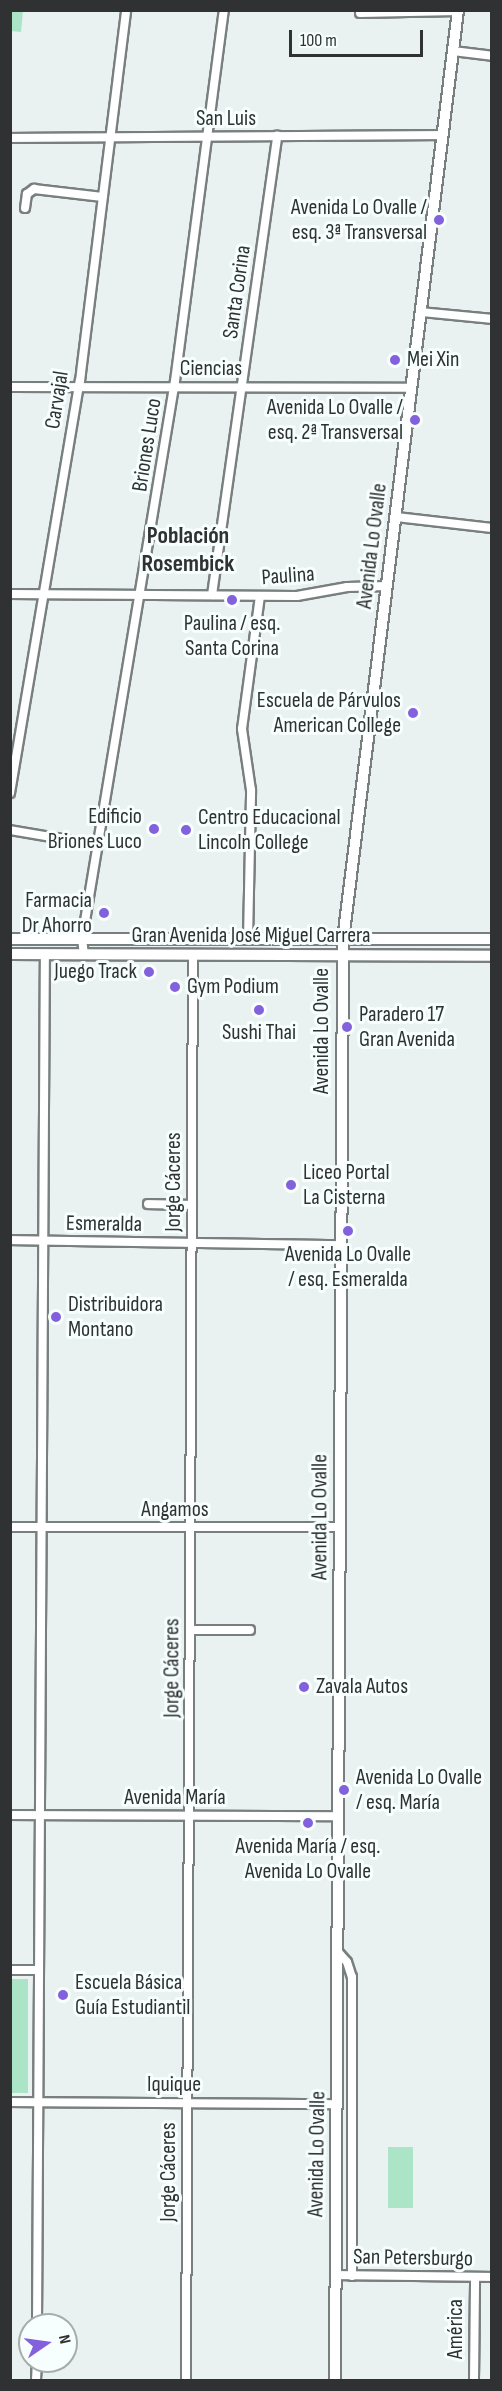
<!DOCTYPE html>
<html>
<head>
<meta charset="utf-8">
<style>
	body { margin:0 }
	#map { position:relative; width:502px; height:2391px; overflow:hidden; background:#eaf1f1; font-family:"Sofia Sans Condensed",sans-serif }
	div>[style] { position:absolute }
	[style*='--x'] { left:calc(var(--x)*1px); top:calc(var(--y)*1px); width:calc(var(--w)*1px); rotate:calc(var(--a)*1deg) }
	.green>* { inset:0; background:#abe4c7; transform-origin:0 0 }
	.roads { filter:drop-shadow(2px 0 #797f7f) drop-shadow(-2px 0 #797f7f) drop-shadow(0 2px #797f7f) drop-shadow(0 -2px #797f7f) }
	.minor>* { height:8px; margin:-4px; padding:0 4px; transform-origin:4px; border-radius:4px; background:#fff }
	.major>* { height:10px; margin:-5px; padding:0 5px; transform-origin:5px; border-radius:5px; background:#fff }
	.dots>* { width:16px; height:16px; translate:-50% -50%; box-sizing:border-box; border:3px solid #f7fefe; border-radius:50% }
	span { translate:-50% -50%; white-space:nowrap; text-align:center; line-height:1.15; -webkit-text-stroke:6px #f7fefe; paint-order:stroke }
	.street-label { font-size:22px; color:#2f3132 }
	.poi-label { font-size:22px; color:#2f3132 }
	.right { translate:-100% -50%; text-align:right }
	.left { translate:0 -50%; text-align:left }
	.neighbourhood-label { font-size:24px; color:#2f3132; font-weight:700 }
	.frame { position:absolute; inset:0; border:12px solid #2f3132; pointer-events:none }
	.north { position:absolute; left:18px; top:2313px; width:60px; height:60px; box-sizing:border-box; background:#f7fefe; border:2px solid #a7acac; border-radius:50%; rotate:77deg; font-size:16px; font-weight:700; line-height:24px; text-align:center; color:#2f3132 }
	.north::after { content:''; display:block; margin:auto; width:21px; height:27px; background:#8361dc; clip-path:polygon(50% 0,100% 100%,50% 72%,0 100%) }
	.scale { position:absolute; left:289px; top:30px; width:134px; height:27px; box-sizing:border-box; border:3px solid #2f3132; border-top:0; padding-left:8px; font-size:18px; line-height:21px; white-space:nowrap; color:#2f3132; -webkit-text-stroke:4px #f7fefe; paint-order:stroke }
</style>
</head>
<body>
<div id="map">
	<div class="green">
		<i style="clip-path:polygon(11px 10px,23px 11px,21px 32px,11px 31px)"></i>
		<i style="left:11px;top:1979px;width:17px;height:114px"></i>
		<i style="left:388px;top:2147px;width:25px;height:61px"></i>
	</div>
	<div class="roads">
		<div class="minor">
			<i style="--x:360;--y:13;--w:98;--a:-1.2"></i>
			<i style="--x:453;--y:51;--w:39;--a:7"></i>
			<i style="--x:10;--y:138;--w:433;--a:-0.4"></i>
			<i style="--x:25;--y:208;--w:14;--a:-82"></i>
			<i style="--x:27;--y:194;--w:9;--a:-36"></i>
			<i style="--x:34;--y:189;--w:69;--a:6.6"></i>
			<i style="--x:421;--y:312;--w:71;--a:5.6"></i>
			<i style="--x:10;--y:387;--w:401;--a:0.1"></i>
			<i style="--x:396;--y:517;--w:97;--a:6.5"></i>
			<i style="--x:10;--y:594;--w:287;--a:0.4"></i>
			<i style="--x:297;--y:596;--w:51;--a:-10.2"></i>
			<i style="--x:347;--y:587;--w:40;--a:-1.4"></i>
			<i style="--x:212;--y:595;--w:464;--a:-81.9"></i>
			<i style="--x:10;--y:793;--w:418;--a:-80.4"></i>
			<i style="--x:80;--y:381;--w:374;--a:-82.9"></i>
			<i style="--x:10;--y:830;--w:89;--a:9.7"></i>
			<i style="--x:248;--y:939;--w:149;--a:-88.8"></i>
			<i style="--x:251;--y:790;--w:62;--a:-98.4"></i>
			<i style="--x:242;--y:729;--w:134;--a:-82.3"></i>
			<i style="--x:84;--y:955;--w:16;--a:-97"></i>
			<i style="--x:82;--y:939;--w:566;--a:-80.54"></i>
			<i style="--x:175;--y:381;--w:374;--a:-82.5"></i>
			<i style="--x:148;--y:1204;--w:44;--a:1.3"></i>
			<i style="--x:10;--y:1240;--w:330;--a:0.9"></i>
			<i style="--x:10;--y:1527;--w:330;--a:0"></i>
			<i style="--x:190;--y:1630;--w:60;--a:0"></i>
			<i style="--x:10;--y:1815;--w:328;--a:0.2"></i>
			<i style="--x:338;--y:1952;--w:13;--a:48"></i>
			<i style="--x:347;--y:1962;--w:16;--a:72"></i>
			<i style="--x:352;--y:1977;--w:299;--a:90"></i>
			<i style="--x:10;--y:1970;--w:29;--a:0"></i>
			<i style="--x:10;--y:2102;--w:327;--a:0.4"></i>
			<i style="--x:335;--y:2275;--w:157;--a:0.7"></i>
			<i style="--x:37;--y:2325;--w:1371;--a:-89.67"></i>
			<i style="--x:36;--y:2380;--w:19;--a:-87"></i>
			<i style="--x:186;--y:2380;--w:1425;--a:-89.72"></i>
			<i style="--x:474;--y:2380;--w:103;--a:-89.4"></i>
		</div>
		<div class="major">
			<i style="--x:10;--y:939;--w:482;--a:0"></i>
			<i style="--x:10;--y:954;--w:482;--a:0.2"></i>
			<i style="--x:335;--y:2380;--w:1440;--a:-89.68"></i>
			<i style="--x:343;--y:940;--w:937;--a:-82.95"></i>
		</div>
	</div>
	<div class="dots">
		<i style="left:439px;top:220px;background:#8361dc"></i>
		<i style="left:395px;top:360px;background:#8361dc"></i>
		<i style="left:415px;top:420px;background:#8361dc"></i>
		<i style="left:232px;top:600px;background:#8361dc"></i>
		<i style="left:413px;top:713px;background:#8361dc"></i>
		<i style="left:154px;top:829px;background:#8361dc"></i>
		<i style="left:186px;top:830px;background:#8361dc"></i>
		<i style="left:104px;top:913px;background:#8361dc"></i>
		<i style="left:149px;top:972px;background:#8361dc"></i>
		<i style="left:175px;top:987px;background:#8361dc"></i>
		<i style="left:259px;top:1010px;background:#8361dc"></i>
		<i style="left:347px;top:1027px;background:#8361dc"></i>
		<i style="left:291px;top:1185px;background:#8361dc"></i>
		<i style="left:348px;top:1231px;background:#8361dc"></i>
		<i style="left:56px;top:1317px;background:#8361dc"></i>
		<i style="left:304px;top:1687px;background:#8361dc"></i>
		<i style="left:344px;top:1790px;background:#8361dc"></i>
		<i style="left:308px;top:1823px;background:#8361dc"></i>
		<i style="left:63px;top:1995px;background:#8361dc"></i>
	</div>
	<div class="street-label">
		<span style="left:226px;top:119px">San Luis</span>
		<span style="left:237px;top:292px;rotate:-82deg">Santa Corina</span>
		<span style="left:211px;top:369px">Ciencias</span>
		<span style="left:57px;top:400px;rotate:-81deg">Carvajal</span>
		<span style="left:147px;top:445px;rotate:-81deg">Briones Luco</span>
		<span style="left:372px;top:546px;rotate:-83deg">Avenida Lo Ovalle</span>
		<span style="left:288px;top:576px;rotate:-4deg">Paulina</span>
		<span style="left:251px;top:936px">Gran Avenida José Miguel Carrera</span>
		<span style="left:322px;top:1031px;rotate:-90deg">Avenida Lo Ovalle</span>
		<span style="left:174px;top:1182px;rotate:-90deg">Jorge Cáceres</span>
		<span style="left:104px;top:1224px;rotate:1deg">Esmeralda</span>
		<span style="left:175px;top:1510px">Angamos</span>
		<span style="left:320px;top:1517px;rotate:-90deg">Avenida Lo Ovalle</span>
		<span style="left:172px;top:1668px;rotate:-90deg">Jorge Cáceres</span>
		<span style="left:175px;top:1798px">Avenida María</span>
		<span style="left:174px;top:2085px">Iquique</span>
		<span style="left:317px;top:2154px;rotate:-89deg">Avenida Lo Ovalle</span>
		<span style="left:169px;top:2172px;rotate:-90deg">Jorge Cáceres</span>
		<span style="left:413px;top:2258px;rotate:1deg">San Petersburgo</span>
		<span style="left:456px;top:2329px;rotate:-90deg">América</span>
	</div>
	<div class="poi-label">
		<span class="right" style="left:427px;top:220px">Avenida Lo Ovalle /<br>esq. 3ª Transversal</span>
		<span class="left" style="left:407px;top:360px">Mei Xin</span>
		<span class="right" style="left:403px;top:420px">Avenida Lo Ovalle /<br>esq. 2ª Transversal</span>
		<span style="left:232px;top:636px">Paulina / esq.<br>Santa Corina</span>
		<span class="right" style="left:401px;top:713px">Escuela de Párvulos<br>American College</span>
		<span class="right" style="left:142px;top:829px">Edificio<br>Briones Luco</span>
		<span class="left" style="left:198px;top:830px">Centro Educacional<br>Lincoln College</span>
		<span class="right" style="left:92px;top:913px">Farmacia<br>Dr Ahorro</span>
		<span class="right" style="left:137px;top:972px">Juego Track</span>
		<span class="left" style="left:187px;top:987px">Gym Podium</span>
		<span class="left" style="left:359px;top:1027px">Paradero 17<br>Gran Avenida</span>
		<span style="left:259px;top:1033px">Sushi Thai</span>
		<span class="left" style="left:303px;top:1185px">Liceo Portal<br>La Cisterna</span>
		<span style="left:348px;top:1267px">Avenida Lo Ovalle<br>/ esq. Esmeralda</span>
		<span class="left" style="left:68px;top:1317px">Distribuidora<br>Montano</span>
		<span class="left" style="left:316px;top:1687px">Zavala Autos</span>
		<span class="left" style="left:356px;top:1790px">Avenida Lo Ovalle<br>/ esq. María</span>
		<span style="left:308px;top:1859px">Avenida María / esq.<br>Avenida Lo Ovalle</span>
		<span class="left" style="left:75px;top:1995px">Escuela Básica<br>Guía Estudiantil</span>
	</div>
	<div class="neighbourhood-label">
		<span style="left:188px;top:550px">Población<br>Rosembick</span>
	</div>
	<div class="frame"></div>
	<div class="north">N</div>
	<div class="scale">100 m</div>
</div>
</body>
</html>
